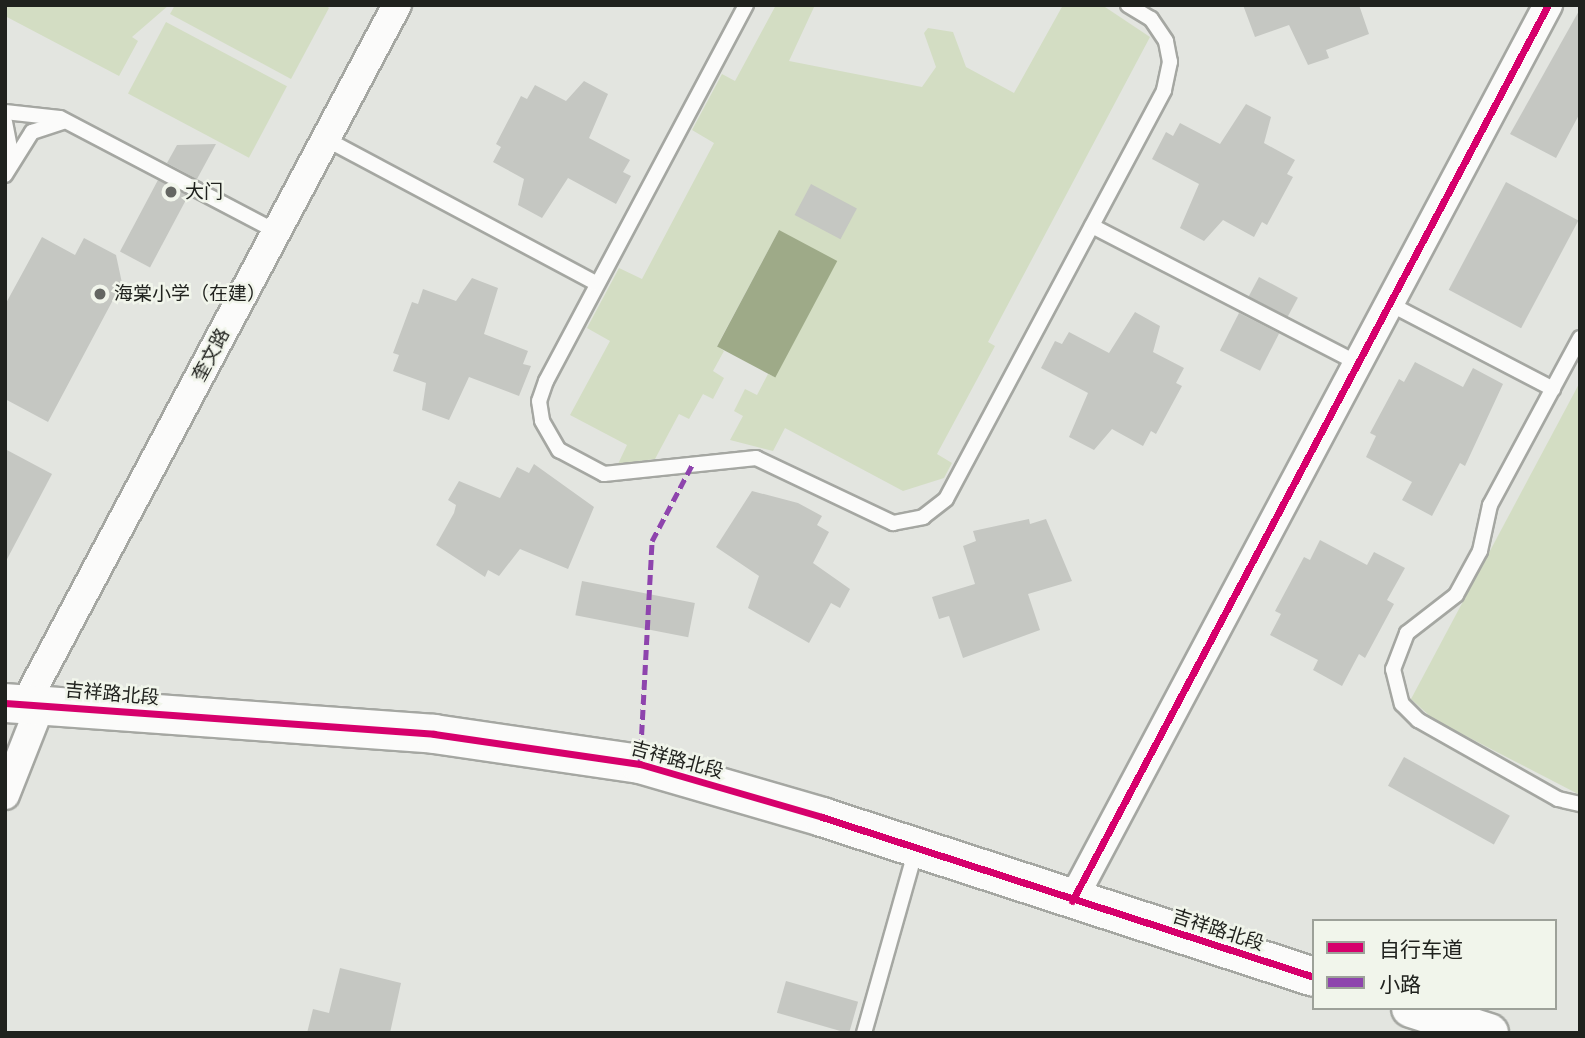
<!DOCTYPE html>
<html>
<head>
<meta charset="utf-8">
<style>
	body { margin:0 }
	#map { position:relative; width:1585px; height:1038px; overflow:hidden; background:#e3e5e0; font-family:"Open Sans","Noto Sans SC",sans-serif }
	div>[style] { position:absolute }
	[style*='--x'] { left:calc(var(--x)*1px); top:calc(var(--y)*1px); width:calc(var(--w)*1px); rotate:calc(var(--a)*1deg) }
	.green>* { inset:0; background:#d3ddc3; transform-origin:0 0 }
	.water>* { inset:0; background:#9eaa88; transform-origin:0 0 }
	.building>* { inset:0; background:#c5c7c2; transform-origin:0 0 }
	.roads { filter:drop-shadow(2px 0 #a5a7a2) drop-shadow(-2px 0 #a5a7a2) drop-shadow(0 2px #a5a7a2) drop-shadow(0 -2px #a5a7a2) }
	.lane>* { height:14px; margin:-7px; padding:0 7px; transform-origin:7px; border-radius:7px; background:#fbfbfa }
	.street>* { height:28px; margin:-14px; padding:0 14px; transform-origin:14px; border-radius:14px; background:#fbfbfa }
	.secondary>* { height:38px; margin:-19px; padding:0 19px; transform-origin:19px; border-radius:19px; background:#fbfbfa }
	.quiet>* { height:5px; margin-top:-2.5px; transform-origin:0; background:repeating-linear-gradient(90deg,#8e44ad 0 10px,transparent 0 15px) }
	.cycleway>* { height:7px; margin:-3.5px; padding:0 3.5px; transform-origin:3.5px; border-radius:3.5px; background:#d6006c }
	.dots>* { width:19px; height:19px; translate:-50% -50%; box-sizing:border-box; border:4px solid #f1f5eb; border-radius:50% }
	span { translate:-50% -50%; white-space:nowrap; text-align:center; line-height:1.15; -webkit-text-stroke:5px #f1f5eb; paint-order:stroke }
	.poi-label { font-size:19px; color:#20221e }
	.left { translate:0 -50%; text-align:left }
	.street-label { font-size:19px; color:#20221e }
	.frame { position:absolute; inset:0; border:7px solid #20221e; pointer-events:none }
	.legend { position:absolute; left:1312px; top:919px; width:245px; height:91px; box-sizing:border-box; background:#f1f5eb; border:2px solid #9da199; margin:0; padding:9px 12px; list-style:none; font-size:21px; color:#20221e }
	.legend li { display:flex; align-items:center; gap:14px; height:35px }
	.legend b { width:35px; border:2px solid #9da199 }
</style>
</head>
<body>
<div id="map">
	<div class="green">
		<i style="clip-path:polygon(5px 5px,169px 5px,132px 37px,138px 41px,119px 76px,5px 16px)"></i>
		<i style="clip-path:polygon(175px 5px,325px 5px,329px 8px,291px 79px,170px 14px)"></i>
		<i style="clip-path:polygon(776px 5px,815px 5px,789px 61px,922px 87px,936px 67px,924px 33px,928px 28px,953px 32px,966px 67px,1014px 93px,1063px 5px,1102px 5px,1150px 37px,988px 342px,995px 346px,937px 454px,952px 463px,944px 478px,903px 491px,785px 428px,773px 451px,730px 440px,743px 416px,734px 411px,745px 389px,757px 395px,768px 374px,775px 377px,779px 230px,717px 346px,724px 351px,713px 371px,724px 378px,713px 399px,703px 394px,689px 419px,679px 414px,655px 459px,618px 464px,627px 445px,570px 415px,610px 341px,587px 328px,619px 268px,642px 279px,714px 143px,692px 130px,722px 74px,735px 81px)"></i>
		<i style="left:166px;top:22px;width:137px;height:81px;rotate:28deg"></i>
		<i style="clip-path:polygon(1580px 382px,1580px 795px,1433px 719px,1411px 699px)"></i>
	</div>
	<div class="water">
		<i style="left:779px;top:230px;width:66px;height:132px;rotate:28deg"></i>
	</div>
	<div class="building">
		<i style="clip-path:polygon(1243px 5px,1359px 5px,1369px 34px,1326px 50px,1329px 58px,1308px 65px,1289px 25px,1255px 37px)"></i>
		<i style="clip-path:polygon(1580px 9px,1580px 113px,1556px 158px,1510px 134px)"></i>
		<i style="clip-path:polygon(584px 81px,608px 94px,589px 138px,630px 160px,623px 172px,631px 176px,616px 204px,568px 178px,542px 218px,518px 205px,524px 179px,493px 162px,501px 147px,496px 144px,521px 96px,527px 99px,535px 85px,566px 101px)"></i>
		<i style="clip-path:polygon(1246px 104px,1271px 117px,1264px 143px,1295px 160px,1287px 174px,1293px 177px,1267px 225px,1262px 222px,1254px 237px,1223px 220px,1204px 241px,1180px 228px,1199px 184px,1152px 159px,1166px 132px,1173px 136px,1180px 123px,1220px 144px)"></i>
		<i style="clip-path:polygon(216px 144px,197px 179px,167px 163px,177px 145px)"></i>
		<i style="left:158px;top:180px;width:34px;height:81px;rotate:28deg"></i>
		<i style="left:1506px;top:182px;width:82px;height:122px;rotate:28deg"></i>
		<i style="left:811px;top:184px;width:52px;height:35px;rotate:28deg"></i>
		<i style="clip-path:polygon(42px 237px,75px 255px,84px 238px,116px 255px,122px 283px,48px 422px,5px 399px,5px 305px)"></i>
		<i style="left:1259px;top:277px;width:44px;height:22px;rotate:28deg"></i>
		<i style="clip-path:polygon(472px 278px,498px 288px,484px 334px,528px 351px,523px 364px,531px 366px,519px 396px,469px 377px,449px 420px,422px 410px,426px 383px,393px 371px,399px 355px,393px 353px,412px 302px,418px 304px,423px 289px,456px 301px)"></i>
		<i style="clip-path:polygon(1135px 312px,1160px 326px,1153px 352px,1184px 368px,1176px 383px,1182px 386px,1156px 434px,1151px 431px,1143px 446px,1112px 429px,1094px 450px,1069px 437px,1088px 393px,1041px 368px,1055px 341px,1062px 344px,1069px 332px,1109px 353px)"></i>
		<i style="left:1239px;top:313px;width:45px;height:42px;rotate:27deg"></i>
		<i style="clip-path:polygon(1415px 362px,1463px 387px,1473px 368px,1503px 384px,1465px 466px,1460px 463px,1432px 516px,1402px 500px,1412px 482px,1366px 457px,1376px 436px,1370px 433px,1399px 379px,1404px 382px)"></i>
		<i style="clip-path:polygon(5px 449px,52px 474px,5px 563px)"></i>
		<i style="clip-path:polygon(534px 464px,594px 507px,568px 569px,520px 549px,499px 576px,488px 570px,485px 577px,436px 545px,454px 513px,456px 505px,448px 500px,459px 481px,500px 498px,517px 467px,529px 473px)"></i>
		<i style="clip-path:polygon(752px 491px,798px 503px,822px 516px,817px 525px,829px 532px,813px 563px,850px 589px,840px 608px,831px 603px,809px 643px,748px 608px,759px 576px,716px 547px)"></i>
		<i style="clip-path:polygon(1029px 519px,1030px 524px,1046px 519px,1072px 581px,1028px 594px,1040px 630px,963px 658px,949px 616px,939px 619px,932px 597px,975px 584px,963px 546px,976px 541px,973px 531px)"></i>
		<i style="clip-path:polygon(1320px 540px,1367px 565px,1374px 552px,1405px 568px,1387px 600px,1394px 604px,1365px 658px,1359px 654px,1342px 686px,1313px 670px,1318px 660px,1270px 635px,1281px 614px,1275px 611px,1304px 557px,1310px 560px)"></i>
		<i style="left:582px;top:581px;width:115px;height:35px;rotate:11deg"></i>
		<i style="left:1404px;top:757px;width:121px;height:33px;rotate:29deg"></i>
		<i style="clip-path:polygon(340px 968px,401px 983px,390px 1033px,307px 1033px,313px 1009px,329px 1013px)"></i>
		<i style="left:786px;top:981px;width:75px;height:33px;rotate:16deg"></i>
	</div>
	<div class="roads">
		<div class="lane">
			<i style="--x:746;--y:5;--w:426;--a:118"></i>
			<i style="--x:546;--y:381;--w:21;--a:109"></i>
			<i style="--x:539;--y:401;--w:20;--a:81"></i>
			<i style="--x:542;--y:421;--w:34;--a:60"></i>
			<i style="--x:559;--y:450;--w:51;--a:28.1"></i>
			<i style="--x:604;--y:474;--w:153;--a:-6"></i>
			<i style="--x:756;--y:458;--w:152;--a:25.4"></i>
			<i style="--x:893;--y:523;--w:31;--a:-11"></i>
			<i style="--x:923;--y:517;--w:29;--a:-38"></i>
			<i style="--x:946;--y:499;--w:463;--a:-61.9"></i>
			<i style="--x:1164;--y:90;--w:29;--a:-78"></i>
			<i style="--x:1170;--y:62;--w:21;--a:-101"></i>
			<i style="--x:1166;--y:41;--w:27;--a:-124"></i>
			<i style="--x:1151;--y:19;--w:27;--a:-149"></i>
			<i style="--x:5;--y:112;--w:55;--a:6.2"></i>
			<i style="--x:60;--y:118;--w:245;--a:27.7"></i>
			<i style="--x:5;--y:122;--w:36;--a:79"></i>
			<i style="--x:326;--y:139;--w:307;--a:28.1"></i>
			<i style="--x:5;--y:175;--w:51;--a:-57.9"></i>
			<i style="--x:32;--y:132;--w:32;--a:-18"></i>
			<i style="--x:1092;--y:226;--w:299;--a:27.3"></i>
			<i style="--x:1390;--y:304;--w:184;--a:27.5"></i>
			<i style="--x:1580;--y:338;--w:190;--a:118.3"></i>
			<i style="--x:1490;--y:505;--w:47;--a:102.3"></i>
			<i style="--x:1480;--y:551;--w:50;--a:118.6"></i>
			<i style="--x:1456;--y:595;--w:62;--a:142.2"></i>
			<i style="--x:1407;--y:633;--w:39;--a:111"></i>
			<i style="--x:1393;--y:669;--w:36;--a:76"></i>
			<i style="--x:1402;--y:704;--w:23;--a:45"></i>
			<i style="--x:1418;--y:720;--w:161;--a:29.4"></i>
			<i style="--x:1558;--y:799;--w:23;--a:13"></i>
			<i style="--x:864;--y:1033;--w:191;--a:-74.2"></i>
		</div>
		<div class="street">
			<i style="--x:25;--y:704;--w:792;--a:-61.98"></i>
			<i style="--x:5;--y:795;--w:98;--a:-68.4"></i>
			<i style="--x:1072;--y:901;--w:1015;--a:-62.02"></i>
		</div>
		<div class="secondary">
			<i style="--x:5;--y:703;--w:430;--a:4.1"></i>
			<i style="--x:434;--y:734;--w:208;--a:8.3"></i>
			<i style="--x:640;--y:764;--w:190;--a:16.2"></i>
			<i style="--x:822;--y:817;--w:517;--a:18.01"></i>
			<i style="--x:1411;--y:1008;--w:82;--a:17.8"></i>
		</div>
	</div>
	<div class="quiet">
		<i style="--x:640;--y:764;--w:223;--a:-86.9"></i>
		<i style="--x:652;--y:541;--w:86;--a:-62.2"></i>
	</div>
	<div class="cycleway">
		<i style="--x:5;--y:703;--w:430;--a:4.1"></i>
		<i style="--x:434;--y:734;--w:208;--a:8.3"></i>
		<i style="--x:640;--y:764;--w:190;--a:16.2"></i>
		<i style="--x:822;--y:817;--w:517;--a:18.01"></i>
		<i style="--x:1072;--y:901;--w:1015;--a:-62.02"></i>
	</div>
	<div class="dots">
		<i style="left:171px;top:192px;background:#646662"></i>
		<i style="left:100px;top:294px;background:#646662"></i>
	</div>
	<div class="poi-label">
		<span class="left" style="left:185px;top:192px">大门</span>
		<span class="left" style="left:114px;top:294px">海棠小学（在建）</span>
	</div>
	<div class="street-label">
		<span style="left:211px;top:355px;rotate:-62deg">奎文路</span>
		<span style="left:112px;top:694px;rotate:5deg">吉祥路北段</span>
		<span style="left:677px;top:760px;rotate:15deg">吉祥路北段</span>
		<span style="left:1218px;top:930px;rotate:18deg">吉祥路北段</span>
	</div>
	<div class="frame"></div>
	<ul class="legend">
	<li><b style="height:9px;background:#d6006c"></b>自行车道</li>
	<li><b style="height:9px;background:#8e44ad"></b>小路</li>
	</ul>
</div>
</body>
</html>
